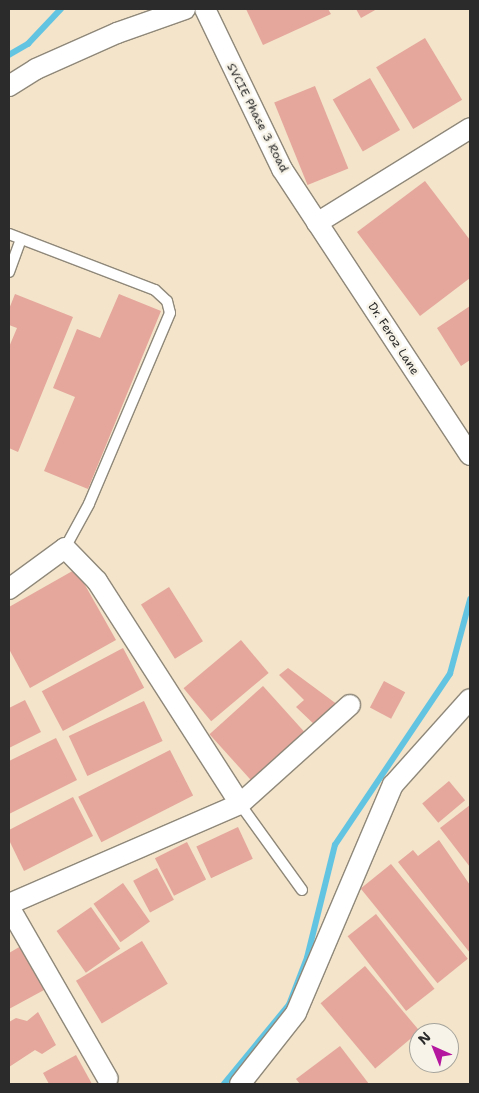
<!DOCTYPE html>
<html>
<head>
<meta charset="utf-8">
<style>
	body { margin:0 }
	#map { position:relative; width:479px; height:1093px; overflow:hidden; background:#f3e4ca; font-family:"Shantell Sans",sans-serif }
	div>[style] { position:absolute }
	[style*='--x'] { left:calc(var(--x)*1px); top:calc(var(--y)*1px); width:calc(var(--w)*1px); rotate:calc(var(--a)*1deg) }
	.stream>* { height:5.5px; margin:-2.75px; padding:0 2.75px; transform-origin:2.75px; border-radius:2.75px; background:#63c4e2 }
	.building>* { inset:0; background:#e5a69c; transform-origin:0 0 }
	.roads { filter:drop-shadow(1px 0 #8f887a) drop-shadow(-1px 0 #8f887a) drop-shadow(0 1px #8f887a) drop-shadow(0 -1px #8f887a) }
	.service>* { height:10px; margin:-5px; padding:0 5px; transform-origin:5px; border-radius:5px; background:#fff }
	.minor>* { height:20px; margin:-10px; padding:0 10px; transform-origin:10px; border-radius:10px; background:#fff }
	span { translate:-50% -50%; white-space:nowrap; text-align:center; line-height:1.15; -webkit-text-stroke:5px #f7f3e8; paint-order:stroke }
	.street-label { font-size:12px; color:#2b2b2b }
	.frame { position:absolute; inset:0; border:10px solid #2b2b2b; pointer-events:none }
	.north { position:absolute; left:409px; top:1023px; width:50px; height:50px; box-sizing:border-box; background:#f7f3e8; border:1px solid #a5a39c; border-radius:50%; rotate:316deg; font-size:14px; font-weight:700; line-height:20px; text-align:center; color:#2b2b2b }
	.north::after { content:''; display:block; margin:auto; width:18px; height:22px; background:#b5179e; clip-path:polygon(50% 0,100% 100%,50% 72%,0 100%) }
</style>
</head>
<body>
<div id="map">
	<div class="stream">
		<i style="--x:9;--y:55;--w:22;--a:-30"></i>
		<i style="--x:28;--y:44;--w:48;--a:-46.7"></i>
		<i style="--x:224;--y:1084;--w:102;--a:-50.6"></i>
		<i style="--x:289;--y:1005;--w:50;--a:-69"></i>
		<i style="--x:307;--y:958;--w:116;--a:-76.1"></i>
		<i style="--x:335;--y:845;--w:206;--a:-56.1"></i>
		<i style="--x:450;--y:674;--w:77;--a:-74.9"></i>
	</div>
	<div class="building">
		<i style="clip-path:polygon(246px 9px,328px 9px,331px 14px,263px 45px)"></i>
		<i style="clip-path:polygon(356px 9px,377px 9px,361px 18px)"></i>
		<i style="left:425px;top:38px;width:72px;height:57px;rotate:59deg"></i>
		<i style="left:370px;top:78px;width:60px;height:43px;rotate:60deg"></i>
		<i style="left:315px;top:86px;width:89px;height:44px;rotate:68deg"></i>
		<i style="clip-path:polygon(425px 181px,470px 240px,470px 278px,420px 316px,357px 232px)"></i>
		<i style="clip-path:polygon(15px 294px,73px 317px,18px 452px,9px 448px,9px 347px,17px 328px,9px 325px,9px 309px)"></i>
		<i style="clip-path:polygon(119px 294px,161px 311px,88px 489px,44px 471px,75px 397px,53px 388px,77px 329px,100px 338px)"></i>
		<i style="clip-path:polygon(470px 306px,470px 360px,461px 366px,437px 328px)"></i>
		<i style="clip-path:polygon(76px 569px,116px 640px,30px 688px,9px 649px,9px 607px)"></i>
		<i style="left:169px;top:587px;width:64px;height:33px;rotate:58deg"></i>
		<i style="left:241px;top:640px;width:43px;height:75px;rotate:50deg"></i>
		<i style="left:123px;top:648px;width:45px;height:92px;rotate:62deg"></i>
		<i style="clip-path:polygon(288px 668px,338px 705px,317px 727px,296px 707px,304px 700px,279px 675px)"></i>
		<i style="left:384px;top:681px;width:24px;height:30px;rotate:28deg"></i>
		<i style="left:263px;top:686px;width:70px;height:72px;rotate:48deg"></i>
		<i style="clip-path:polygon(25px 700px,41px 732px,9px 748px,9px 708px)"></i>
		<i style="left:144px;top:701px;width:44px;height:83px;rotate:65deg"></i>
		<i style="clip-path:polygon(56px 738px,77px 780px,9px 814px,9px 761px)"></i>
		<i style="left:170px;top:750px;width:51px;height:103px;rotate:63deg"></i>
		<i style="left:449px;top:781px;width:25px;height:35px;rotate:50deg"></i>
		<i style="clip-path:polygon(73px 797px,93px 836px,24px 871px,9px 840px,9px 830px)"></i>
		<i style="clip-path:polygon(470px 805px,470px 867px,440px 828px)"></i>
		<i style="left:238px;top:827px;width:35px;height:46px;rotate:65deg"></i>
		<i style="clip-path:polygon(439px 840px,470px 885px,470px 953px,398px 862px,413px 850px,418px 856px)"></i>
		<i style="left:187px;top:842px;width:42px;height:36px;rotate:63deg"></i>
		<i style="left:391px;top:864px;width:122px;height:39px;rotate:51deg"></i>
		<i style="left:157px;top:868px;width:36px;height:27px;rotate:62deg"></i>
		<i style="left:123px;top:883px;width:47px;height:36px;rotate:55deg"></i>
		<i style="left:91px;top:907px;width:51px;height:42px;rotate:55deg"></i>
		<i style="left:376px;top:914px;width:95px;height:36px;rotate:52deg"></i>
		<i style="left:142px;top:941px;width:50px;height:77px;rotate:59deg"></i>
		<i style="clip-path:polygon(21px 946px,44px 990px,9px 1009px,9px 953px)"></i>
		<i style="left:365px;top:966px;width:85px;height:58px;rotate:50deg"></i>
		<i style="clip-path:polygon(38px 1012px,56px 1045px,42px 1054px,35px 1050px,9px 1067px,9px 1022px,16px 1018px,27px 1021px)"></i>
		<i style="clip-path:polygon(340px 1046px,369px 1084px,300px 1084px,296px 1079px)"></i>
		<i style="clip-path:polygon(76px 1055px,92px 1084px,49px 1084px,43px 1073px)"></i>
	</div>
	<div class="roads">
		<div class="service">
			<i style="--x:9;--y:234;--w:156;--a:21"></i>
			<i style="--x:155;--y:290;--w:16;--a:43"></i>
			<i style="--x:167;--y:301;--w:12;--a:76"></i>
			<i style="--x:170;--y:313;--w:207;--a:113"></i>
			<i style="--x:89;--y:504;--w:50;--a:118.6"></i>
			<i style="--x:9;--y:272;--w:35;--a:-70"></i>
			<i style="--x:240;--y:804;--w:106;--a:54.2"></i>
		</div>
		<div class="minor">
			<i style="--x:205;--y:9;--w:178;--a:64.3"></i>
			<i style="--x:282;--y:169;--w:342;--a:56.7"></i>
			<i style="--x:9;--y:86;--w:32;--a:-32"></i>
			<i style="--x:36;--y:69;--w:89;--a:-24"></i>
			<i style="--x:117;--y:33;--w:72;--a:-19.4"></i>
			<i style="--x:317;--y:223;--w:180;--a:-31.8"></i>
			<i style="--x:9;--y:589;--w:69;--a:-36.2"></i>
			<i style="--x:65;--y:548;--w:46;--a:45.9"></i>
			<i style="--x:97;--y:581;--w:265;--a:57.3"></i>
			<i style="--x:9;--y:904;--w:252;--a:-23.4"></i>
			<i style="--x:240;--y:804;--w:148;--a:-42"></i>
			<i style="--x:9;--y:907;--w:198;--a:60.1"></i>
			<i style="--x:240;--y:1084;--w:90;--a:-51.7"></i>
			<i style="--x:296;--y:1013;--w:248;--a:-67"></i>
			<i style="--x:393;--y:785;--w:115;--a:-48.2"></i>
		</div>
	</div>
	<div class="street-label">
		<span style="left:257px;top:118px;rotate:63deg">SVCIE Phase 3 Road</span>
		<span style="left:393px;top:339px;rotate:57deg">Dr. Feroz Lane</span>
	</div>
	<div class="frame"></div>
	<div class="north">N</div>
</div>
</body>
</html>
